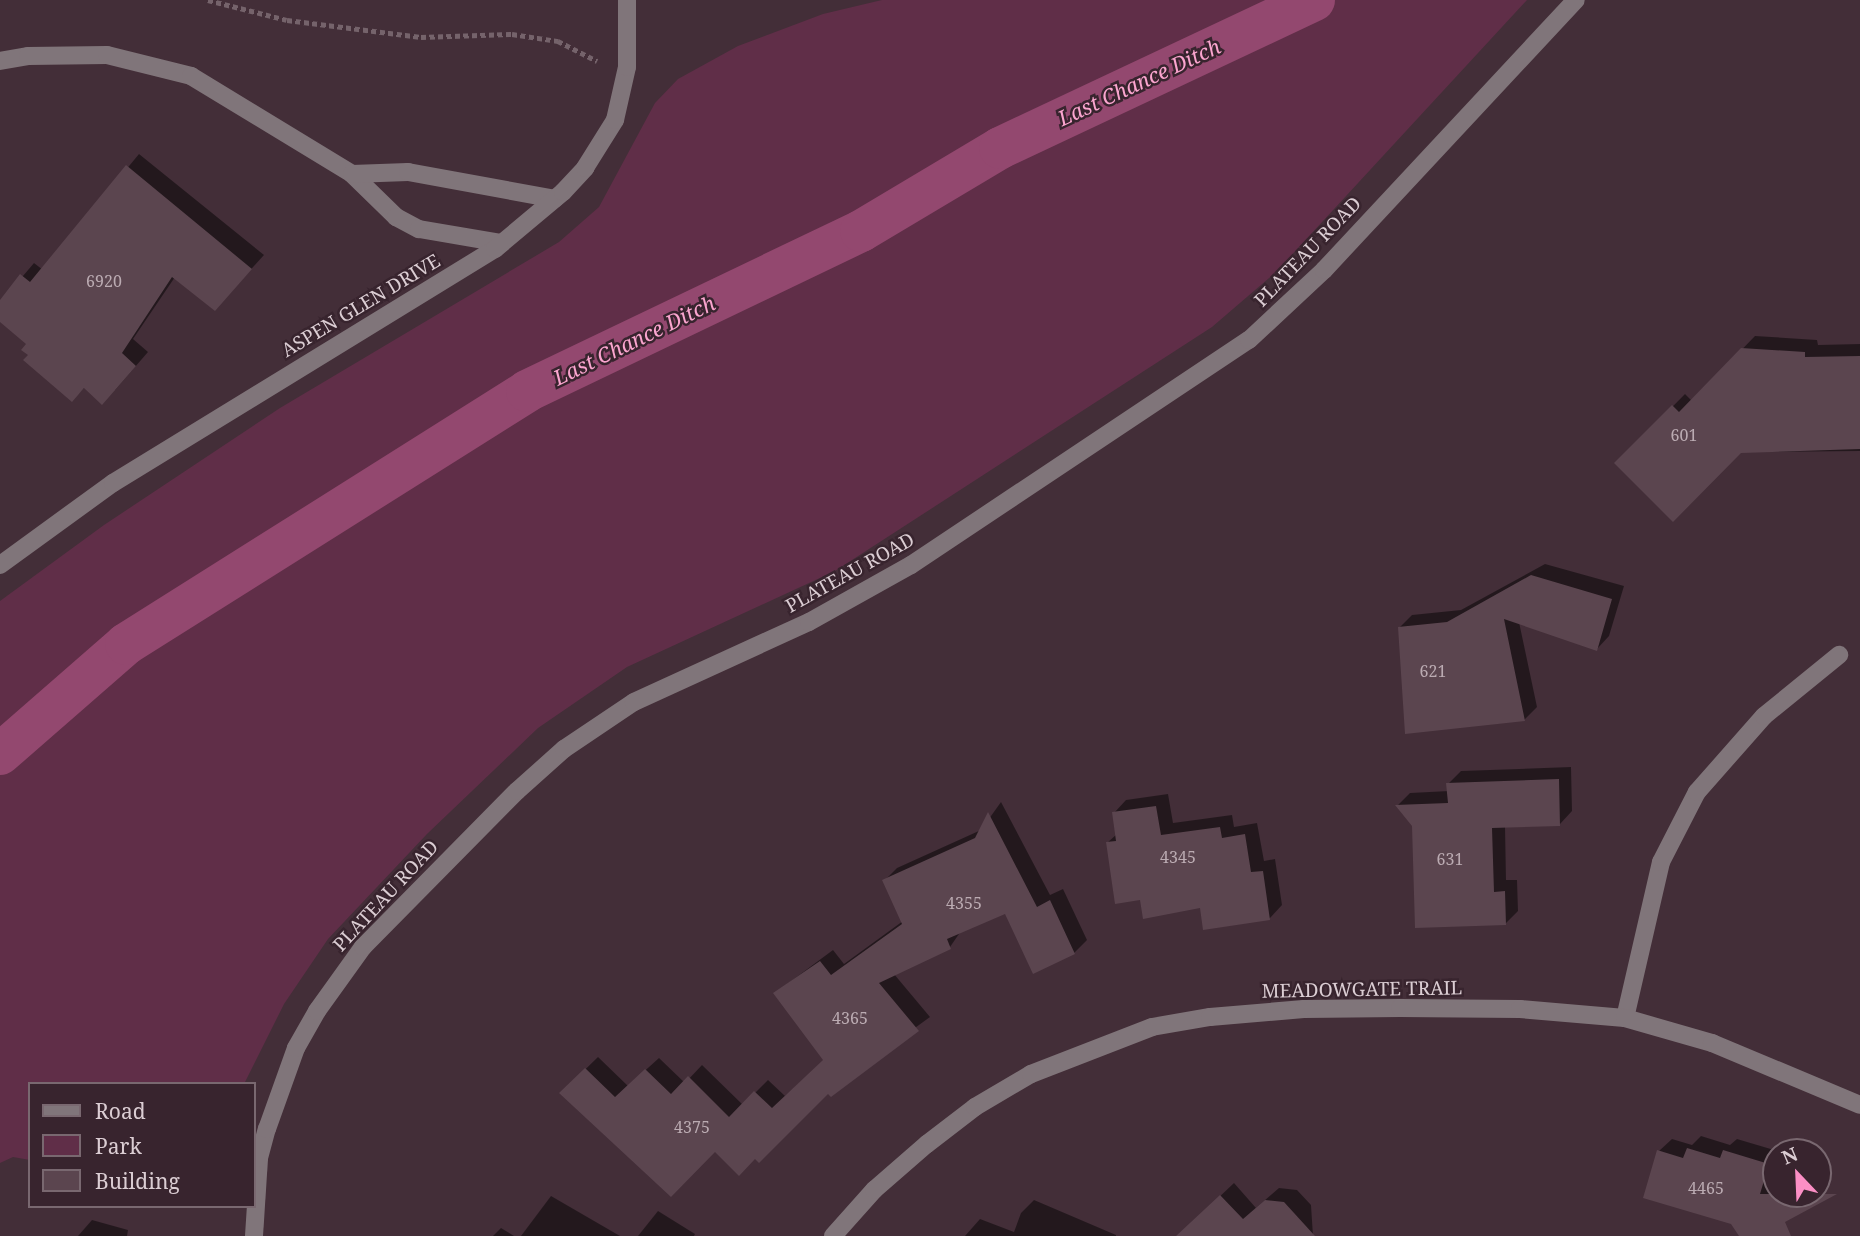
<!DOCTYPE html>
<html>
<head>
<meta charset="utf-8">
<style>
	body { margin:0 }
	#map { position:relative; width:1860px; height:1236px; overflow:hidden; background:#432e38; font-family:"Noto Serif",serif }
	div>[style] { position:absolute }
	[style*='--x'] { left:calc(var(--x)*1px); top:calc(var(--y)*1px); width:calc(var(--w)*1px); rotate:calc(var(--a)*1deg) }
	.green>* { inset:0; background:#602e48 }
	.shadow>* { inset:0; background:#0007 }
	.canal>* { height:42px; margin:-21px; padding:0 21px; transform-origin:21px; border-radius:21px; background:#93486f }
	.building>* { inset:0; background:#5b454f }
	.path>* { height:4.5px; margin-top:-2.25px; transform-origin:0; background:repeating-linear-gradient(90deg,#75636b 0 5px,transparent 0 8.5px) }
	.minor>* { height:18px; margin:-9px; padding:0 9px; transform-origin:9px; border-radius:9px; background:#80757a }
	span { translate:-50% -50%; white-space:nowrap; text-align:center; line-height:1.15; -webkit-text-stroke:5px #38242e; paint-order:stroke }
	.number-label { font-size:16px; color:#bbabb2 }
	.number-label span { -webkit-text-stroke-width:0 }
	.street-label { font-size:19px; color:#dbcdd3 }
	.water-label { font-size:21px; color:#fba5cf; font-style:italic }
	.legend { position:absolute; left:28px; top:1082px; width:228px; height:126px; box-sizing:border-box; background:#38242e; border:2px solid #796870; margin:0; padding:9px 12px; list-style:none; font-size:21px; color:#dbcdd3 }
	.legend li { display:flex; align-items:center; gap:14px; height:35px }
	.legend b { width:35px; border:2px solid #796870 }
	.north { position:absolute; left:1762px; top:1138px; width:70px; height:70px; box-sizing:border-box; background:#38242e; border:2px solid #796870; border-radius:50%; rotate:337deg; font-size:19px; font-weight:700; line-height:28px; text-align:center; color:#dbcdd3 }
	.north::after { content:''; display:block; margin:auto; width:24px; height:32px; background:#fb8fc5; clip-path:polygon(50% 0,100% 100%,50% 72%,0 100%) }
</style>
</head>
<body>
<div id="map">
	<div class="green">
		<i style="clip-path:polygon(882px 0,1527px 0,1275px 273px,1212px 327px,835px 571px,627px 667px,538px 728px,427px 834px,328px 939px,284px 1004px,244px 1084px,30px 1084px,30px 1160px,13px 1157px,0 1163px,0 601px,104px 525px,280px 408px,559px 242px,599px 207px,655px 103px,678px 79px,738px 46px,823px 14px)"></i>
	</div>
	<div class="shadow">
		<i style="clip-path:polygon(139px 154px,264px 255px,227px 296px,175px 277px,133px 339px,148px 352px,115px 390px,85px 387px,72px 400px,30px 355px,29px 344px,0 320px,0 303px,34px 263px,43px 270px)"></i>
		<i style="clip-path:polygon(1755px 336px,1817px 340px,1818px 345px,1860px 344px,1860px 451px,1740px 452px,1617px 463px,1685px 394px,1692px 401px)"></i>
		<i style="clip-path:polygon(1545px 564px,1624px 586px,1609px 636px,1597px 649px,1519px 622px,1537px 707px,1524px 720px,1400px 627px,1412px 615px,1461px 610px)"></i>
		<i style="clip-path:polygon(1571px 767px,1572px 811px,1560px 824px,1505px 826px,1506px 880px,1517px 880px,1518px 911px,1505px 924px,1398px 805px,1410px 793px,1449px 791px,1448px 784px,1461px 771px)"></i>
		<i style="clip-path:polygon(1168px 794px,1173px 823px,1232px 815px,1234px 827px,1257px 823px,1264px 861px,1275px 859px,1282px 905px,1270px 918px,1141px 898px,1107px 843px,1117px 834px,1114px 813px,1126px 800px)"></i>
		<i style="clip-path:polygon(1001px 802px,1050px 895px,1063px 889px,1087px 940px,1074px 953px,1006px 912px,961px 931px,950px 947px,894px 974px,930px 1017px,828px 1091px,756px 1156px,715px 1150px,561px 1093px,598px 1057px,628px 1086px,659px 1058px,685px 1083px,702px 1065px,743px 1105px,768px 1080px,785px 1096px,825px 1060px,775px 993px,833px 950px,844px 964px,903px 921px,884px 881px,897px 868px,981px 830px)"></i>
		<i style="clip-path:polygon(1701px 1136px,1730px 1145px,1737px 1139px,1781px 1152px,1776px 1152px,1776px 1194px,1811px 1194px,1767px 1230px,1787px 1236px,1740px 1236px,1743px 1226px,1659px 1151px,1672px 1139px,1692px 1145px)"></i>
		<i style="clip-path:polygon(1234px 1183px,1256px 1208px,1279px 1188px,1297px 1190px,1311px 1205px,1313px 1236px,1178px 1236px)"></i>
		<i style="clip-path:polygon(551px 1196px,620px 1236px,521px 1236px)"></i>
		<i style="clip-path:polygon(1034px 1200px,1116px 1235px,1116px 1236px,965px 1236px,980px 1219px,1014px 1232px,1021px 1213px)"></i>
		<i style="clip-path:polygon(658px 1211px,695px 1234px,694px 1236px,638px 1236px)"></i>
		<i style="clip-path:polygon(92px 1220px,128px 1230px,127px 1236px,78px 1236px)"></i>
		<i style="clip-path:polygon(501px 1228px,514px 1236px,493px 1236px)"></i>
	</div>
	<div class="canal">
		<i style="--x:0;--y:754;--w:167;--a:-41.1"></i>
		<i style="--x:126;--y:644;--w:474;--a:-32.2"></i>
		<i style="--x:527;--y:391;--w:370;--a:-25.6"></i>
		<i style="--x:861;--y:231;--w:162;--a:-30.8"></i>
		<i style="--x:1000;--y:148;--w:347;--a:-25.2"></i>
	</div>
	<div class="building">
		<i style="clip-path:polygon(126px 165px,252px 269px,215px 311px,172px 277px,122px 353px,136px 366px,102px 405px,84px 388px,72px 402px,23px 360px,28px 355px,21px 350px,26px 344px,0 322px,0 300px,20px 274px,30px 282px)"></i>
		<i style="clip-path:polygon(1741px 348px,1805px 352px,1805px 357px,1860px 356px,1860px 449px,1741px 453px,1673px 522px,1614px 463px,1672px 405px,1679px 412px)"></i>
		<i style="clip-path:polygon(1531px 575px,1612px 599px,1597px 651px,1504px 619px,1525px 721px,1405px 734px,1398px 627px,1447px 622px)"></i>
		<i style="clip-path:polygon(1559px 779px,1560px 826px,1492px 828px,1494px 892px,1505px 891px,1506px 925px,1415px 928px,1412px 826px,1395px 805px,1448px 803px,1446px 783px)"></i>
		<i style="clip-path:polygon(1156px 806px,1161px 835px,1220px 827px,1222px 838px,1245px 834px,1251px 872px,1263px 871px,1270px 920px,1203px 930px,1200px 908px,1143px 919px,1140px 900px,1115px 904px,1106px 842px,1116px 841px,1112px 812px)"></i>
		<i style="clip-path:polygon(988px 812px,1037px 907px,1050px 900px,1075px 954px,1033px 974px,1005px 914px,947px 939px,951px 949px,879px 983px,919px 1031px,831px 1097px,828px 1094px,759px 1163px,755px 1159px,739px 1176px,715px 1152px,671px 1197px,559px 1093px,585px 1068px,615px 1097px,645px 1069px,671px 1094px,688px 1076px,729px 1117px,754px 1091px,772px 1108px,823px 1060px,773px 993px,820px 961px,831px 975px,902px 924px,882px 880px,975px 838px)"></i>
		<i style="clip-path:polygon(1687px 1148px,1720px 1158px,1723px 1150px,1769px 1164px,1760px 1194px,1837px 1194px,1785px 1222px,1791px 1236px,1739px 1236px,1731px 1224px,1643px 1198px,1657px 1150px,1683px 1158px)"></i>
		<i style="clip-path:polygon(1220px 1195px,1243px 1219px,1265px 1200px,1284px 1202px,1315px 1236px,1176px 1236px)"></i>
	</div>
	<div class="path">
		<i style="--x:208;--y:0;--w:81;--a:14.2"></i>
		<i style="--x:287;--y:20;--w:135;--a:7.2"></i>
		<i style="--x:421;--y:37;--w:91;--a:-1.9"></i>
		<i style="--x:512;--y:34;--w:47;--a:8.7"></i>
		<i style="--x:558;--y:41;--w:44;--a:27.1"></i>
	</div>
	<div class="minor">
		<i style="--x:0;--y:61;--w:28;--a:-10"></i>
		<i style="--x:28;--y:56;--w:79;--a:-0.7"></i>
		<i style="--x:107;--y:55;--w:87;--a:14"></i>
		<i style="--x:191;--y:76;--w:188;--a:31.3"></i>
		<i style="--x:352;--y:174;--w:62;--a:44.3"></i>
		<i style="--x:396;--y:217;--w:26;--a:28"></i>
		<i style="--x:419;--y:229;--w:84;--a:9.6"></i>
		<i style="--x:352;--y:174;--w:56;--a:-2"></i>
		<i style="--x:408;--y:172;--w:149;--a:10.4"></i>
		<i style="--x:0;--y:565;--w:140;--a:-36"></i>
		<i style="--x:113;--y:483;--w:448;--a:-31.5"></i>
		<i style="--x:495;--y:249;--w:89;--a:-40"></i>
		<i style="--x:563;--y:192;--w:33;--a:-47"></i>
		<i style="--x:585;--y:168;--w:57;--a:-58"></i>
		<i style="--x:615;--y:120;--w:54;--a:-77.2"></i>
		<i style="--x:627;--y:67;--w:67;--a:-90"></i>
		<i style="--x:1625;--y:1018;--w:160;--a:-77"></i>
		<i style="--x:1661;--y:862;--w:79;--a:-62.8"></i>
		<i style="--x:1697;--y:792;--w:101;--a:-48.6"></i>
		<i style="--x:1764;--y:716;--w:97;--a:-39.1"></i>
		<i style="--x:254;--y:1236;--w:78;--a:-86.3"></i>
		<i style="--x:259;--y:1158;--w:30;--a:-75"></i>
		<i style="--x:267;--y:1129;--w:86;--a:-70.3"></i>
		<i style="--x:296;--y:1048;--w:43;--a:-60.4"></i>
		<i style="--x:317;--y:1011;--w:79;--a:-54.3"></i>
		<i style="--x:363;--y:947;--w:219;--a:-45.4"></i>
		<i style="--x:517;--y:791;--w:63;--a:-41.8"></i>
		<i style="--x:564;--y:749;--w:84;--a:-33.9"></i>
		<i style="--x:634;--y:702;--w:192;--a:-24.6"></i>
		<i style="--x:809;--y:622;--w:117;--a:-29.2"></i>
		<i style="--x:911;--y:565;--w:406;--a:-33.7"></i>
		<i style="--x:1249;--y:340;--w:103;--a:-43"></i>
		<i style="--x:1324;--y:270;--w:369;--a:-47"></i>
		<i style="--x:833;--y:1236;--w:62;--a:-48.3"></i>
		<i style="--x:874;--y:1190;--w:70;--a:-41"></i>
		<i style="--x:927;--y:1144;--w:61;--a:-37.6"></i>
		<i style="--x:975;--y:1107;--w:65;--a:-30.5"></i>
		<i style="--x:1031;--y:1074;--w:130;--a:-21.2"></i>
		<i style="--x:1152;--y:1027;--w:59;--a:-9.8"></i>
		<i style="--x:1210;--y:1017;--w:94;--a:-4.9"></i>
		<i style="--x:1304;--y:1009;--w:96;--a:-0.6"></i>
		<i style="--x:1400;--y:1008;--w:120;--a:0.5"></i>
		<i style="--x:1520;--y:1009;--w:105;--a:4.9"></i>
		<i style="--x:1625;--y:1018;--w:91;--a:16"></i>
		<i style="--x:1712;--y:1043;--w:160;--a:22.7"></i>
	</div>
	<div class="number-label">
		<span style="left:104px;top:281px">6920</span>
		<span style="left:1684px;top:435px">601</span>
		<span style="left:1433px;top:671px">621</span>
		<span style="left:1178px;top:857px">4345</span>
		<span style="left:1450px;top:859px">631</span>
		<span style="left:964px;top:903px">4355</span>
		<span style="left:850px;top:1018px">4365</span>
		<span style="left:692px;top:1127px">4375</span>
		<span style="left:1706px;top:1188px">4465</span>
	</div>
	<div class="street-label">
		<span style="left:1308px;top:252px;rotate:-46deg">PLATEAU ROAD</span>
		<span style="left:361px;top:306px;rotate:-31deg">ASPEN GLEN DRIVE</span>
		<span style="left:850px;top:573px;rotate:-29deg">PLATEAU ROAD</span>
		<span style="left:386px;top:896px;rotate:-47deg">PLATEAU ROAD</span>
		<span style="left:1362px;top:990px;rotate:-1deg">MEADOWGATE TRAIL</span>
	</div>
	<div class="water-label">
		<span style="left:1139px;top:82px;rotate:-25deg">Last Chance Ditch</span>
		<span style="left:634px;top:340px;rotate:-26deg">Last Chance Ditch</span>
	</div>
	<ul class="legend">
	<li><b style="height:9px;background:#80757a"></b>Road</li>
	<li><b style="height:19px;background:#602e48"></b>Park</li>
	<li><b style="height:19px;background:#5b454f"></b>Building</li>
	</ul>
	<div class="north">N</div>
</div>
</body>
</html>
